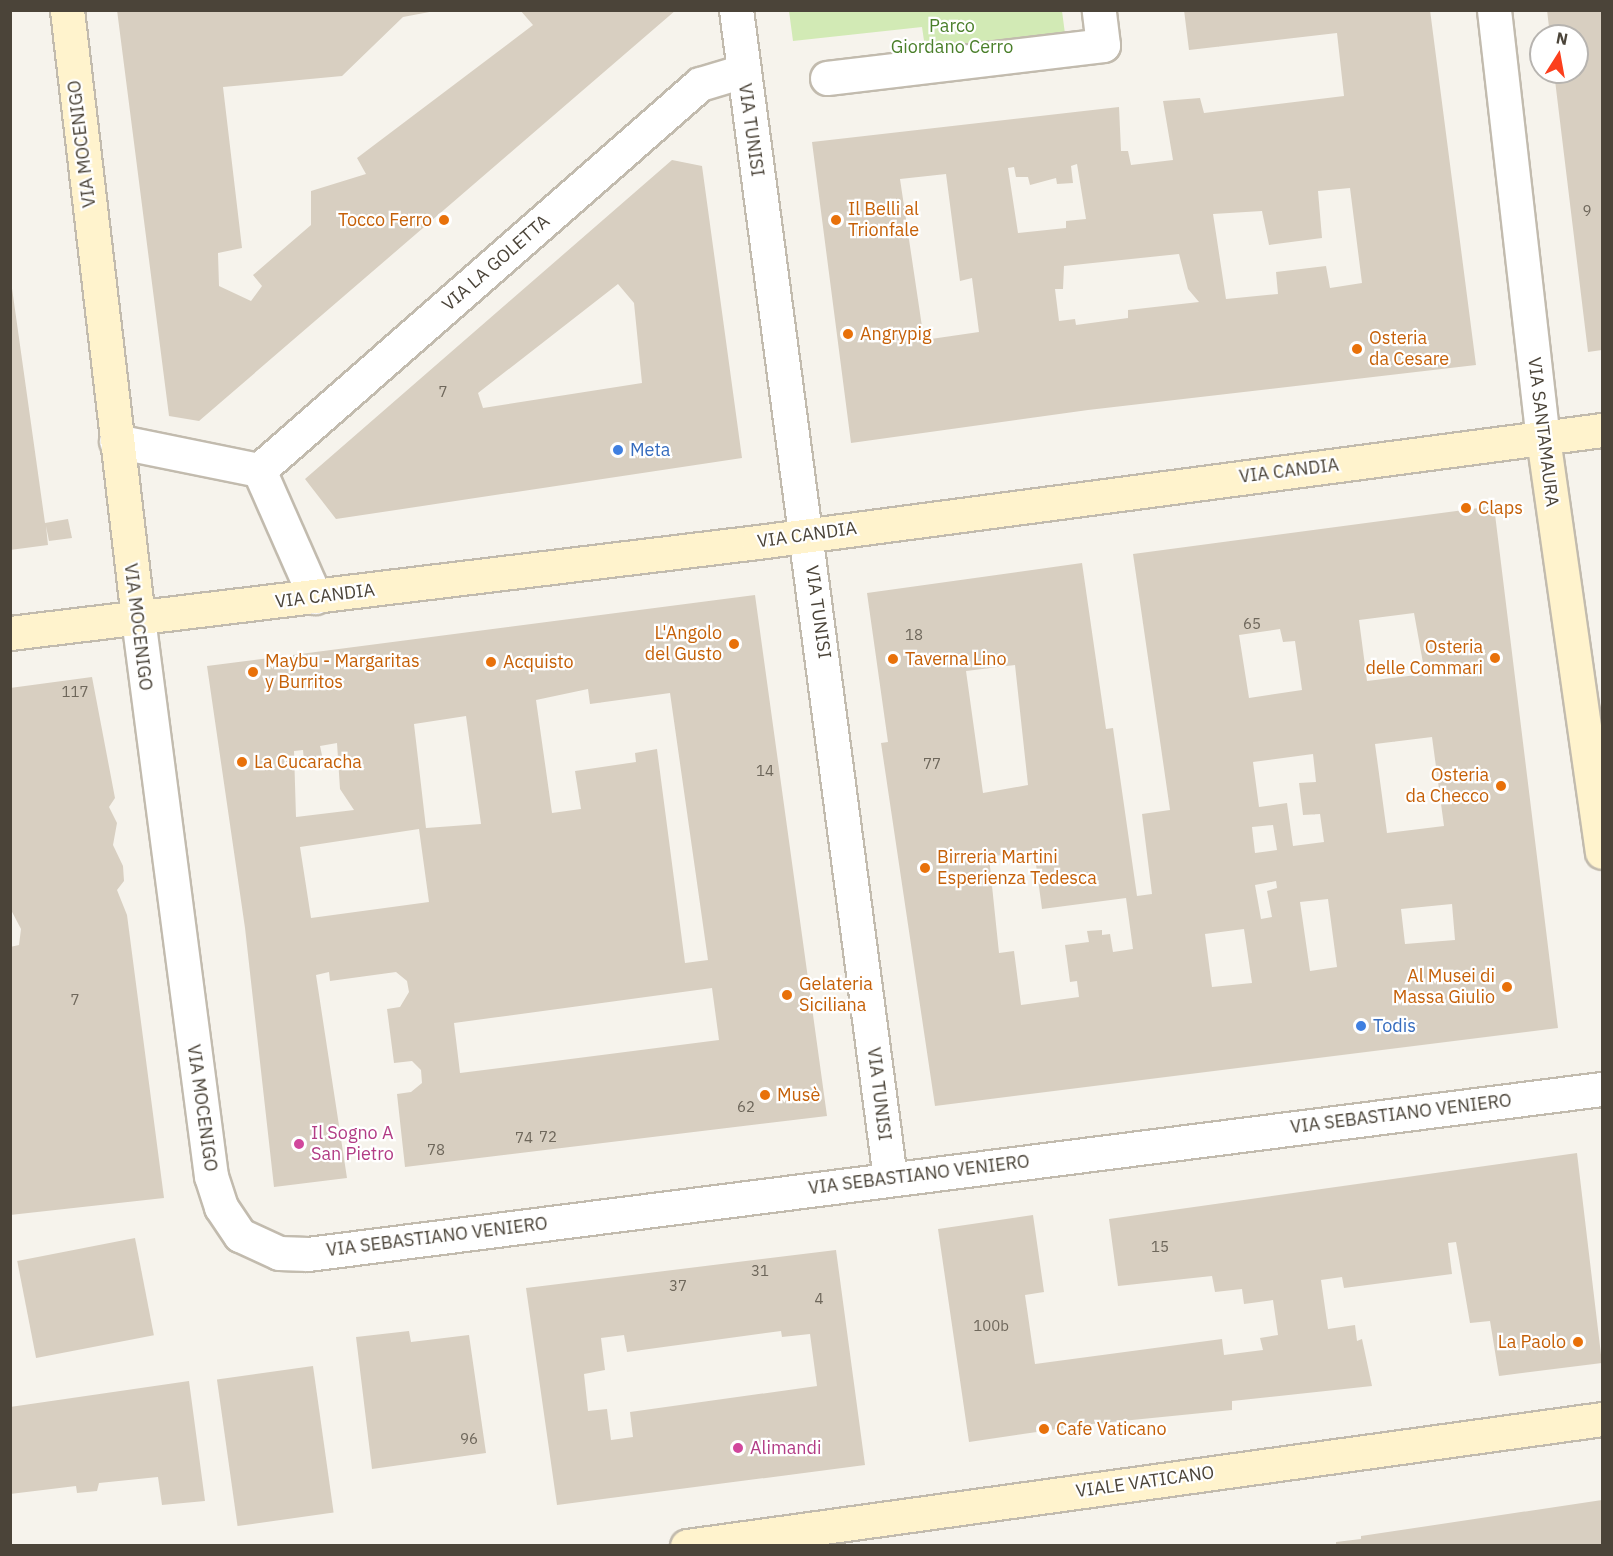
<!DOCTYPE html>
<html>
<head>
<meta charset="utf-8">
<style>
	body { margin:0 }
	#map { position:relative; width:1613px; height:1556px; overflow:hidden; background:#f6f3ec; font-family:"IBM Plex Sans",sans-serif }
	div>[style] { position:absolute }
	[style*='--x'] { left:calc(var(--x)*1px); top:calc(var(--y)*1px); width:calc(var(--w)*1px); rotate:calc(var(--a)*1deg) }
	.green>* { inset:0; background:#d2eab5 }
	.building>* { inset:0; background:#d8cfc1; transform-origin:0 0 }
	.roads { filter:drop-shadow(2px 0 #c2bbae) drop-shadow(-2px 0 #c2bbae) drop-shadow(0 2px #c2bbae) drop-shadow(0 -2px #c2bbae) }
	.street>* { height:33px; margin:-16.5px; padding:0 16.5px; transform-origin:16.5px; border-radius:16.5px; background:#fff }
	.secondary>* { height:33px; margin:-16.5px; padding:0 16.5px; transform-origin:16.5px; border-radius:16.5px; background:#fff3cd }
	.dots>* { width:16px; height:16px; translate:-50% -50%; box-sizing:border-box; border:3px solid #fff; border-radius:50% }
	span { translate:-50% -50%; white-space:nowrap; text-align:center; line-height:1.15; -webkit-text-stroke:4.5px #fff; paint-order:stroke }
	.number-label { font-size:15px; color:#6e675b }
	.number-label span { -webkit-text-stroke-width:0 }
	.park-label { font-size:18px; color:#4a7f2a }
	.street-label { font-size:18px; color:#4b4439 }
	.food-label { font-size:18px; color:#c56008 }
	.left { translate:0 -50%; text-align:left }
	.right { translate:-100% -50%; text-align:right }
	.shop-label { font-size:18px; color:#366cbe }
	.hotel-label { font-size:18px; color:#b23c85 }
	.frame { position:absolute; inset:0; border:12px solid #4b4439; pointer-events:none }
	.north { position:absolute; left:1529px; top:24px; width:60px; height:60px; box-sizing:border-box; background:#fff; border:2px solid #b7b4b0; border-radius:50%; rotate:11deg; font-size:16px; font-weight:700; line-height:24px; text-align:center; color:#4b4439 }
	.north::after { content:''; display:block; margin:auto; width:21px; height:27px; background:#fc3f1d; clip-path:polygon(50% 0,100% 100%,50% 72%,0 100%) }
</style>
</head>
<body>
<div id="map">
	<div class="green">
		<i style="clip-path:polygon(789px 11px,1062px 11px,1067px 49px,928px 68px,922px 27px,793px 41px)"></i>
	</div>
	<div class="building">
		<i style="clip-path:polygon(117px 10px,440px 10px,403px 17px,342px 76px,223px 87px,242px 248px,218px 253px,219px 286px,251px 301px,262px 286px,253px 275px,311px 225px,311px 191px,366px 174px,357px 158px,533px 25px,520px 10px,676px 10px,199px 421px,169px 416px)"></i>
		<i style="clip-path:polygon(evenodd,1184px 10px,1430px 10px,1476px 365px,1088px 410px,851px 443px,812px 142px,1119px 107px,1121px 151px,1128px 151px,1131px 165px,1173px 160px,1163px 101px,1200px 98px,1204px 113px,1344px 96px,1337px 33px,1189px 50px,1184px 10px,1077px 164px,1086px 219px,1066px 221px,1066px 228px,1018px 233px,1008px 168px,1014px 167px,1016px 177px,1028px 177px,1030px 185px,1056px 178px,1057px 184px,1073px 183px,1071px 166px,1077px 164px,1184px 10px,946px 174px,960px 281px,972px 278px,979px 332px,924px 340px,900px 179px,946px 174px,1184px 10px,1350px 188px,1362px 283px,1330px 288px,1326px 266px,1276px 272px,1278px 294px,1226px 299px,1213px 214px,1262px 211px,1269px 245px,1322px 238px,1318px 191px,1350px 188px,1184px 10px,1179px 254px,1188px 289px,1199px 302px,1128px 310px,1128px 318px,1076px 325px,1075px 319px,1059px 321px,1055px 289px,1063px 289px,1064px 266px,1179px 254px)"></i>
		<i style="clip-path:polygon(1547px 10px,1602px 10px,1602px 350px,1588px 352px,1554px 72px,1577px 72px,1577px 36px,1550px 36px)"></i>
		<i style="clip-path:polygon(evenodd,672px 160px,702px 166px,742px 458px,336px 519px,305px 479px,672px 160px,618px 284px,634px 303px,642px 383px,483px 408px,478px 393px,618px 284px)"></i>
		<i style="clip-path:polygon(10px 274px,45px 523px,68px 519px,72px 538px,49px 541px,46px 526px,48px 545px,10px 550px)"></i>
		<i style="clip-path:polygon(evenodd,1494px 506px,1558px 1028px,935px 1106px,881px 743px,888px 742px,867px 593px,1082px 563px,1106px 729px,1113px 728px,1137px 896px,1152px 894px,1142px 814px,1170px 810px,1133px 554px,1494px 506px,1414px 613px,1425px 674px,1367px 681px,1359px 620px,1414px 613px,1494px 506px,1280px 629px,1283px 642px,1295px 641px,1302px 690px,1249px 698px,1239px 635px,1280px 629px,1494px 506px,1015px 665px,1028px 785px,983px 793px,966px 671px,1015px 665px,1494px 506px,1432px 737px,1444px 826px,1387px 833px,1375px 744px,1432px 737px,1494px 506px,1313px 754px,1316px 782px,1299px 783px,1303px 815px,1320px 814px,1324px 842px,1293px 846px,1287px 803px,1259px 807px,1253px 762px,1313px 754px,1494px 506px,1273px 825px,1277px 850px,1255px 853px,1252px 827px,1273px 825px,1494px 506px,1034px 850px,1042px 909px,1126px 898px,1133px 949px,1113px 952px,1110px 934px,1102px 935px,1102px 930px,1087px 931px,1089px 942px,1065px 945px,1070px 982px,1077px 981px,1079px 997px,1021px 1005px,1014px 951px,999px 953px,989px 857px,1034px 850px,1494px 506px,1276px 881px,1277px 888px,1267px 891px,1272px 917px,1261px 919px,1255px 885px,1276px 881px,1494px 506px,1328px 899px,1337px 967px,1310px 971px,1300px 902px,1328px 899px,1494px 506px,1452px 904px,1455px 940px,1405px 944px,1401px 909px,1452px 904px,1494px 506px,1244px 929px,1252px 983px,1212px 987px,1205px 934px,1244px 929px)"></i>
		<i style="clip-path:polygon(evenodd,755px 595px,827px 1116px,405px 1167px,397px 1094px,411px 1092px,422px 1083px,421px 1070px,412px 1061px,394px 1063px,387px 1009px,400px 1007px,409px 992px,407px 981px,396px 972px,330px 981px,329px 972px,316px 975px,347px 1178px,274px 1187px,245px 928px,207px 666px,755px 595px,588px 689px,590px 704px,670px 693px,708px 960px,685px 963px,657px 749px,635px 753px,636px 762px,575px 771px,581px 809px,552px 813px,536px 700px,588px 689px,755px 595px,466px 716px,481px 824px,426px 828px,414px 724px,466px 716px,755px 595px,337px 743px,340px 789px,354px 810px,296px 817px,294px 751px,303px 750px,304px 761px,323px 760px,320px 746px,337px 743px,755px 595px,419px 829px,429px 902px,311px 918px,300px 847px,419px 829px,755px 595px,712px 988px,719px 1040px,460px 1073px,454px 1023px,712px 988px)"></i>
		<i style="clip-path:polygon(92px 677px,115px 798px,109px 807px,117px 823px,113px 845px,123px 866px,124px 881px,117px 890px,127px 915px,164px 1198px,10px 1215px,10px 947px,19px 945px,21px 929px,10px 908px,10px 688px)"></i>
		<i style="clip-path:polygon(1577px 1153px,1602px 1363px,1499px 1376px,1490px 1321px,1470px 1323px,1456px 1242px,1448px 1243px,1452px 1274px,1344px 1288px,1342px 1277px,1321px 1280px,1328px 1329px,1355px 1325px,1357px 1341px,1362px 1339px,1372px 1386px,1232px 1401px,1232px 1410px,1092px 1424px,969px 1442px,938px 1229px,1033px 1215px,1044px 1292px,1025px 1295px,1035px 1364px,1222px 1339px,1224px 1355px,1263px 1350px,1260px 1338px,1278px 1335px,1273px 1300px,1244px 1304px,1242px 1289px,1215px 1292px,1212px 1276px,1118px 1286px,1109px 1219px)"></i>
		<i style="left:135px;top:1238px;width:99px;height:120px;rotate:79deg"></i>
		<i style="clip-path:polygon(evenodd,836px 1250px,865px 1465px,557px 1505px,526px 1288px,836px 1250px,781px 1331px,782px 1337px,810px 1334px,817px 1386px,630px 1412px,633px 1437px,611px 1440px,607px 1409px,588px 1411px,584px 1374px,605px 1370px,601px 1338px,624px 1335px,627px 1352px,781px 1331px)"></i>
		<i style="clip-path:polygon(409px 1331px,411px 1342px,469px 1335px,486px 1453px,372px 1469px,356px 1337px)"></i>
		<i style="left:313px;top:1366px;width:148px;height:97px;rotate:82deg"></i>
		<i style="clip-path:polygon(189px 1381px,205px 1501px,162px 1505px,158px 1477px,99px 1483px,97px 1491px,77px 1493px,76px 1486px,10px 1494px,10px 1407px)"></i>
		<i style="clip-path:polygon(1602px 1500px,1602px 1546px,1336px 1546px,1336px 1542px,1361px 1539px,1361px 1536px)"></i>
	</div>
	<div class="roads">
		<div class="street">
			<i style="--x:736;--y:10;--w:1178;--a:82.49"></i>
			<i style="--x:1494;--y:10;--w:431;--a:83.5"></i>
			<i style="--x:827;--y:78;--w:278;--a:-6.8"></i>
			<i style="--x:1103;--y:45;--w:35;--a:-97"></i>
			<i style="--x:116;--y:441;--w:146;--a:11.5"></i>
			<i style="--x:259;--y:470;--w:586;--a:-41.2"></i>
			<i style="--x:700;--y:84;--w:45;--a:-16.8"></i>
			<i style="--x:259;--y:470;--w:139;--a:66.2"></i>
			<i style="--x:138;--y:618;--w:563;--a:82.55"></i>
			<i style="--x:211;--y:1176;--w:33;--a:72"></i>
			<i style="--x:221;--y:1207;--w:34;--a:56"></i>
			<i style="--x:240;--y:1235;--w:43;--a:24.8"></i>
			<i style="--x:279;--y:1253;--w:29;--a:2"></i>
			<i style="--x:308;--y:1254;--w:1304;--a:-7.27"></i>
		</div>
		<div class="secondary">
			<i style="--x:67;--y:10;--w:612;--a:83.34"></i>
			<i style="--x:1543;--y:438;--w:418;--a:81.9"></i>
			<i style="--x:10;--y:633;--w:754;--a:-6.94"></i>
			<i style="--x:758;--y:542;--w:851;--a:-7.56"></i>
			<i style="--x:687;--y:1546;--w:924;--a:-7.9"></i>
		</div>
	</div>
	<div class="dots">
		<i style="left:444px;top:220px;background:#e8710a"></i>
		<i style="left:836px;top:220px;background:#e8710a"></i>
		<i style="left:848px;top:334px;background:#e8710a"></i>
		<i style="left:1357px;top:349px;background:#e8710a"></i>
		<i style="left:618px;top:450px;background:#3f7fe0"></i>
		<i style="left:1466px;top:508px;background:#e8710a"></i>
		<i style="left:734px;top:644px;background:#e8710a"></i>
		<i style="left:1495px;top:658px;background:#e8710a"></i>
		<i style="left:893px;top:659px;background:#e8710a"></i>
		<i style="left:491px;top:662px;background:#e8710a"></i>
		<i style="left:253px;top:672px;background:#e8710a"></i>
		<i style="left:242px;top:762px;background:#e8710a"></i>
		<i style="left:1501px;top:786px;background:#e8710a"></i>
		<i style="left:925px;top:868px;background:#e8710a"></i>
		<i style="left:1507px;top:987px;background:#e8710a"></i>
		<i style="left:787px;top:995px;background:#e8710a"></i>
		<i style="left:1361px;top:1026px;background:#3f7fe0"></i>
		<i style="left:765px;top:1095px;background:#e8710a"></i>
		<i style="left:299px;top:1144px;background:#d1479c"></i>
		<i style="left:1578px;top:1342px;background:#e8710a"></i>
		<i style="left:1044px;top:1429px;background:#e8710a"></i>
		<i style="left:738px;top:1448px;background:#d1479c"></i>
	</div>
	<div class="number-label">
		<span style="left:1587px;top:211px">9</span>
		<span style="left:443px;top:392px">7</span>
		<span style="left:1252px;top:624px">65</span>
		<span style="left:914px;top:635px">18</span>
		<span style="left:75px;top:692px">117</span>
		<span style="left:932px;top:764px">77</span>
		<span style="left:765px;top:771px">14</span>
		<span style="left:75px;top:1000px">7</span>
		<span style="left:746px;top:1107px">62</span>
		<span style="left:548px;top:1137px">72</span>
		<span style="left:524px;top:1138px">74</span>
		<span style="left:436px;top:1150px">78</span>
		<span style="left:1160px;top:1247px">15</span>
		<span style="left:760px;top:1271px">31</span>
		<span style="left:678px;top:1286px">37</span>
		<span style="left:819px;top:1299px">4</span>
		<span style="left:991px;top:1326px">100b</span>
		<span style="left:469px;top:1439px">96</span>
	</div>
	<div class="park-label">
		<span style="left:952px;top:37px">Parco<br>Giordano Cerro</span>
	</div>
	<div class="street-label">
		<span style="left:751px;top:130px;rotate:82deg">VIA TUNISI</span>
		<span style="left:82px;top:144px;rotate:-97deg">VIA MOCENIGO</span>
		<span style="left:496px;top:263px;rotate:-41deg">VIA LA GOLETTA</span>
		<span style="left:1543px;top:432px;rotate:83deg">VIA SANTAMAURA</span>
		<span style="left:1289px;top:471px;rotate:-7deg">VIA CANDIA</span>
		<span style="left:807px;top:535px;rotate:-8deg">VIA CANDIA</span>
		<span style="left:325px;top:596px;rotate:-7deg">VIA CANDIA</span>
		<span style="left:818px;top:612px;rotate:82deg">VIA TUNISI</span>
		<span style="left:138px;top:627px;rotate:83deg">VIA MOCENIGO</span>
		<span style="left:879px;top:1094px;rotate:83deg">VIA TUNISI</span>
		<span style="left:202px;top:1108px;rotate:82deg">VIA MOCENIGO</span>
		<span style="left:1401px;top:1114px;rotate:-7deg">VIA SEBASTIANO VENIERO</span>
		<span style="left:919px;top:1175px;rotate:-7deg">VIA SEBASTIANO VENIERO</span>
		<span style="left:437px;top:1237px;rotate:-7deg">VIA SEBASTIANO VENIERO</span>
		<span style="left:1145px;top:1482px;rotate:-8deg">VIALE VATICANO</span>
	</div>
	<div class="food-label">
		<span class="left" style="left:848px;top:220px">Il Belli al<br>Trionfale</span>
		<span class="right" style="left:432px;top:220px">Tocco Ferro</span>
		<span class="left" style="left:860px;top:334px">Angrypig</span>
		<span class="left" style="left:1369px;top:349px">Osteria<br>da Cesare</span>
		<span class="left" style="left:1478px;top:508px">Claps</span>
		<span class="right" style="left:722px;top:644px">L'Angolo<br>del Gusto</span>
		<span class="right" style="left:1483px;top:658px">Osteria<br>delle Commari</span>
		<span class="left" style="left:905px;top:659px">Taverna Lino</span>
		<span class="left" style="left:265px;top:672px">Maybu - Margaritas<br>y Burritos</span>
		<span class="left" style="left:503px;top:662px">Acquisto</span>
		<span class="left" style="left:254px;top:762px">La Cucaracha</span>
		<span class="right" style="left:1489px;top:786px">Osteria<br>da Checco</span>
		<span class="left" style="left:937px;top:868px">Birreria Martini<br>Esperienza Tedesca</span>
		<span class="right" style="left:1495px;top:987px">Al Musei di<br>Massa Giulio</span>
		<span class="left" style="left:799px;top:995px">Gelateria<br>Siciliana</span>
		<span class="left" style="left:777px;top:1095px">Musè</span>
		<span class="right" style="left:1566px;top:1342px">La Paolo</span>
		<span class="left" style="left:1056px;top:1429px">Cafe Vaticano</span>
	</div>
	<div class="shop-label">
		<span class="left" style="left:630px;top:450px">Meta</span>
		<span class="left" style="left:1373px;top:1026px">Todis</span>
	</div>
	<div class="hotel-label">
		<span class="left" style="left:311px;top:1144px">Il Sogno A<br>San Pietro</span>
		<span class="left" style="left:750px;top:1448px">Alimandi</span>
	</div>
	<div class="frame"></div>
	<div class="north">N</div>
</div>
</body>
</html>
